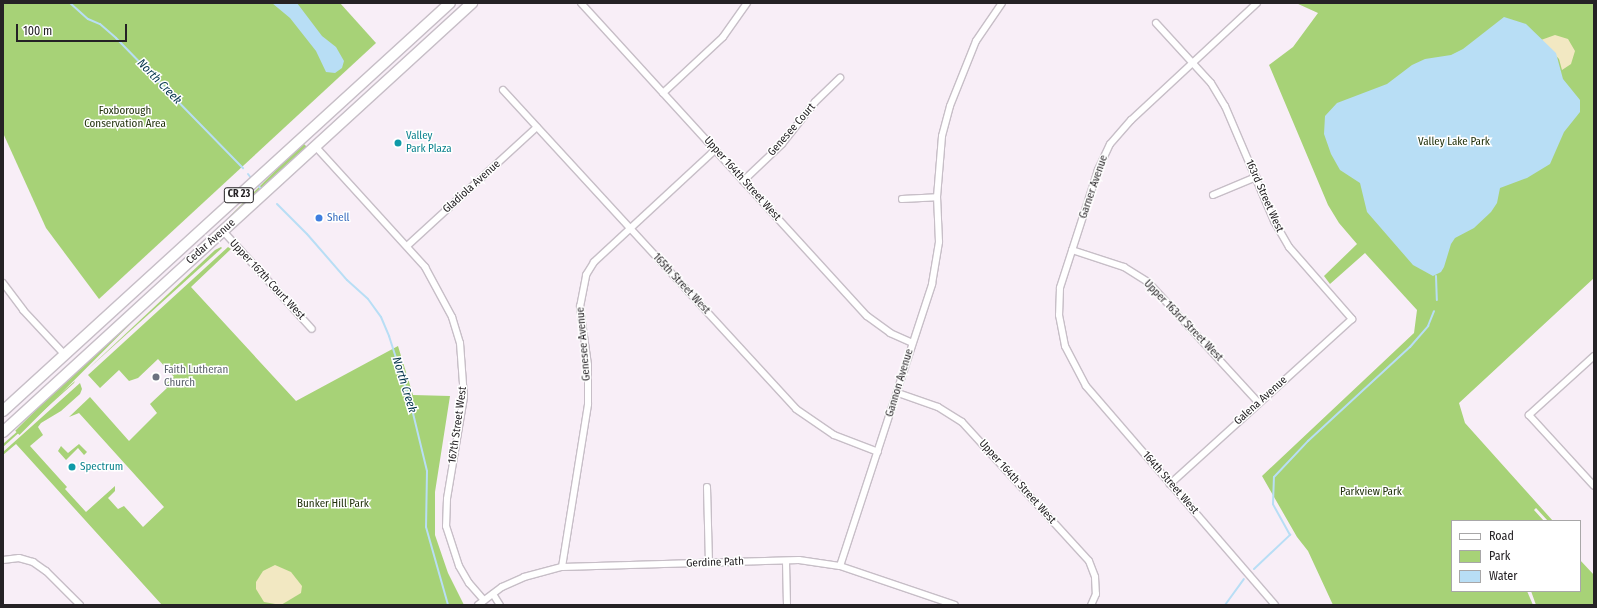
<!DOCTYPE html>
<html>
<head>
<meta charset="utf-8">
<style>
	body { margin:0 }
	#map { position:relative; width:1597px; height:608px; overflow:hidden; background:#f8eef7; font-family:"Fira Sans Condensed",sans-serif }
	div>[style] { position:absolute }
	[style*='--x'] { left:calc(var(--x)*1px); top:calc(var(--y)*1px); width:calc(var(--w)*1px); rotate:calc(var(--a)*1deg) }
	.green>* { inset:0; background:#a7d277; transform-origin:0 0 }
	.sand>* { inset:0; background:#f2e8c2 }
	.water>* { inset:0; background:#b8def5 }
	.stream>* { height:2px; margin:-1px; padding:0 1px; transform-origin:1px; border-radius:1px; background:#b8def5 }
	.roads { filter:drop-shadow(1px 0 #c7bec7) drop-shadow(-1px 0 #c7bec7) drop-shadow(0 1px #c7bec7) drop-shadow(0 -1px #c7bec7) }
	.minor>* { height:6px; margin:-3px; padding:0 3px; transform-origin:3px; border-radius:3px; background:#fff }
	.primary>* { height:10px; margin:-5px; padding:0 5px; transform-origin:5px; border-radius:5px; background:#fff }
	.dots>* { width:11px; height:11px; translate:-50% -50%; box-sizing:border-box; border:2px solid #fff; border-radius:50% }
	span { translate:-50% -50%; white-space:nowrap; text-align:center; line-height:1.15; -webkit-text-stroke:3px #fff; paint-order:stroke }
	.shield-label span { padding:1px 3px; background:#fff; border:1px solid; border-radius:3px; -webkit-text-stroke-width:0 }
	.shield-label { font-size:10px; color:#252225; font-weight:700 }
	.park-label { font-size:11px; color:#22320c }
	.street-label { font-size:11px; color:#252225 }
	.culture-label { font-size:11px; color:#0d838f }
	.left { translate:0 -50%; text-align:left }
	.shop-label { font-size:11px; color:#366cbe }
	.worship-label { font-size:11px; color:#5b616d }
	.water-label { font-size:12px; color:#03344b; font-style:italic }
	.frame { position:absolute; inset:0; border:4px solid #252225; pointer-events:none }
	.legend { position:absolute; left:1451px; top:520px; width:130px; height:72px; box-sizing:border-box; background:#fff; border:1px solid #a8a7a8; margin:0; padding:5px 7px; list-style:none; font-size:12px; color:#252225 }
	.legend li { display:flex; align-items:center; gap:8px; height:20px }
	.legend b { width:20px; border:1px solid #a8a7a8 }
	.scale { position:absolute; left:16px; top:24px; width:111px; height:18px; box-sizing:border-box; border:2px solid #252225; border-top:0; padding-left:5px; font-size:12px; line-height:14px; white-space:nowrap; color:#252225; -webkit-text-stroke:3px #fff; paint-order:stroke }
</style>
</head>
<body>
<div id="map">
	<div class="green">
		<i style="clip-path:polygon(3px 3px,340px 3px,376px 43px,99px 299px,46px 228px,3px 133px)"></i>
		<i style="clip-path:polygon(1296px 3px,1594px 3px,1594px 278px,1459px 403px,1465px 423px,1553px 521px,1548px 521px,1536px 508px,1534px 510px,1544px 521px,1452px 521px,1452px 591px,1527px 591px,1533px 605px,1333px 605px,1308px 551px,1297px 537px,1262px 476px,1414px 333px,1417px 310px,1365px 253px,1330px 284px,1324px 276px,1357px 244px,1339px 223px,1328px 205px,1269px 65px,1293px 47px,1318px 13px)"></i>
		<i style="left:303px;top:143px;width:6px;height:407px;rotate:45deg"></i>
		<i style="clip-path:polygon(221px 247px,222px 248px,87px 370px,215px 250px)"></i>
		<i style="clip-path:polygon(228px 247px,231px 249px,191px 287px,296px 401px,398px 346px,413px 395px,450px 396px,435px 492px,435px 535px,448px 573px,464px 605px,162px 605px,16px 444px,3px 455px,3px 452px,80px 383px,82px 389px,80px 394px,61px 411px,41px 423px,38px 427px,43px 435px,30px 446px,67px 487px,65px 489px,86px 512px,115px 486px,115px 491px,108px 498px,118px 509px,124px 506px,143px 527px,164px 507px,79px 413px,69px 417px,90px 397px,129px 441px,157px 413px,150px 404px,167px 388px,164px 385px,174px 377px,158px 359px,138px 378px,129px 381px,119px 370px,100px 388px,88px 375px)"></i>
		<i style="clip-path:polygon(75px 381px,74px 383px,3px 447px,3px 444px)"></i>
		<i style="clip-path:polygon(79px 444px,87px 452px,84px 455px,78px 448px,66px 460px,58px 451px,61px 446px,68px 453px)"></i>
		<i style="clip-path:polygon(1580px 560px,1594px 575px,1594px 605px,1536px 605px,1531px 591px,1580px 591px)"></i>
	</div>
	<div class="sand">
		<i style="clip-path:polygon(1555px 35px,1568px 39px,1575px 51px,1571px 64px,1562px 70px,1559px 59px,1541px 40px)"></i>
		<i style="clip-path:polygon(275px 565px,291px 572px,302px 586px,301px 593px,281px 605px,264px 602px,256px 589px,256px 582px,263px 571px)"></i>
	</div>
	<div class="water">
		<i style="clip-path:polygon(272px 3px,297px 3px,322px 36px,336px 47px,344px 61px,342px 68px,335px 73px,326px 72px,316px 51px,290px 18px)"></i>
		<i style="clip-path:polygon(1504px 17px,1526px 24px,1556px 53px,1563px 79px,1580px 100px,1580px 112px,1564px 132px,1550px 164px,1527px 178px,1500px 188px,1497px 203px,1491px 212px,1474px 228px,1455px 238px,1451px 244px,1444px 267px,1441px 272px,1433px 276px,1413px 265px,1367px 212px,1360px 183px,1340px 170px,1331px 154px,1324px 134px,1325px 116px,1337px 103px,1387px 84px,1412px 65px,1425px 59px,1451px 55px,1463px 49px)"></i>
	</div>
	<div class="stream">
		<i style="--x:70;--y:3;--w:24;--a:42"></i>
		<i style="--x:88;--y:19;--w:13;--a:23"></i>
		<i style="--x:100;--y:24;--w:21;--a:41"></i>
		<i style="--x:116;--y:38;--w:182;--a:45.7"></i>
		<i style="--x:248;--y:174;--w:5;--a:53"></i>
		<i style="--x:257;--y:184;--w:8;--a:50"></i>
		<i style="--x:277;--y:204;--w:42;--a:45"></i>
		<i style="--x:307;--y:234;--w:61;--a:49"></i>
		<i style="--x:347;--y:280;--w:28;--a:42"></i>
		<i style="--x:368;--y:299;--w:22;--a:54"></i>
		<i style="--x:381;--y:317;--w:21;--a:67"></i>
		<i style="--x:389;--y:336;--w:72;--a:72.3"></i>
		<i style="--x:411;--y:405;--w:68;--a:76.4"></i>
		<i style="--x:427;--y:471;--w:56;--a:91"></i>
		<i style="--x:426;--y:527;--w:81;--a:74.2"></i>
		<i style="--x:1436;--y:276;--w:24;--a:88"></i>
		<i style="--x:1254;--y:569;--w:50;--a:-43.4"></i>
		<i style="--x:1290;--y:535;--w:35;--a:-119"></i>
		<i style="--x:1273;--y:504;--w:27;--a:-88"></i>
		<i style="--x:1274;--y:477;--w:50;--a:-46.6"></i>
		<i style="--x:1308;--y:441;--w:139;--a:-42.7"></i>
		<i style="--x:1410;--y:347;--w:28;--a:-49"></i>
		<i style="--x:1428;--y:326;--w:16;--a:-68"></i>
		<i style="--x:1225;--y:605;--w:32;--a:-54"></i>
	</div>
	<div class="roads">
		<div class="minor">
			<i style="--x:581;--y:3;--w:424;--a:47.6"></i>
			<i style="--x:867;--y:316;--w:29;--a:36"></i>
			<i style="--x:890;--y:333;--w:24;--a:24"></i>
			<i style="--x:1257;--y:3;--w:172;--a:137.1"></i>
			<i style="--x:1131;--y:120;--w:32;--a:131"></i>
			<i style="--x:1110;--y:144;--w:29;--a:115"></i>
			<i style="--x:1098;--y:170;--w:124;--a:107.9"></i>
			<i style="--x:1060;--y:288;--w:27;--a:92"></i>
			<i style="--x:1059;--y:315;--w:32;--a:79"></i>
			<i style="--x:1065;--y:346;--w:45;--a:62.3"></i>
			<i style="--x:1086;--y:386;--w:289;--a:49.2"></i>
			<i style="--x:1156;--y:23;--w:81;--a:47.5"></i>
			<i style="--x:1211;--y:83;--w:27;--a:59"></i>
			<i style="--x:1225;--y:106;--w:125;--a:66.9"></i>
			<i style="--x:1274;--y:221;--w:30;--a:60"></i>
			<i style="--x:1289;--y:247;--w:96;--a:48.8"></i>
			<i style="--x:1352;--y:319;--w:246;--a:137.8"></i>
			<i style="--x:503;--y:90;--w:433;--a:47.4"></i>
			<i style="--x:796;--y:409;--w:46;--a:34.4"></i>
			<i style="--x:834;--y:435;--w:47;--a:21.1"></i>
			<i style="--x:663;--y:93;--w:82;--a:-43"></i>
			<i style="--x:723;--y:37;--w:42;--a:-54.8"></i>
			<i style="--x:315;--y:146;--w:164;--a:47.7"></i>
			<i style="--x:425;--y:267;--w:57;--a:61.6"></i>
			<i style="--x:452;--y:317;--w:27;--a:73"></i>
			<i style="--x:460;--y:343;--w:54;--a:85.8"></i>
			<i style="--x:464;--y:397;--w:103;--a:99.5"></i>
			<i style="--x:447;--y:499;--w:27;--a:92"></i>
			<i style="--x:446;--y:526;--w:42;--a:72"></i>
			<i style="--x:459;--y:566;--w:20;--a:60"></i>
			<i style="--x:469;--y:583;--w:23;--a:49"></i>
			<i style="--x:743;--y:181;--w:54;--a:-43.5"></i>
			<i style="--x:782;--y:144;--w:53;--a:-51.8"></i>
			<i style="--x:815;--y:102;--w:35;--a:-44"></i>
			<i style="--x:1213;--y:195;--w:47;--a:-22.7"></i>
			<i style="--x:902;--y:199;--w:35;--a:-3"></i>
			<i style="--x:223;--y:231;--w:132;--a:47.8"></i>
			<i style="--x:407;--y:246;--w:176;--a:-42.5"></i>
			<i style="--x:1072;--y:250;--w:55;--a:18.1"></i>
			<i style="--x:1124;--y:267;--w:28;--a:32"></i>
			<i style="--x:1148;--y:282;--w:164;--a:47.5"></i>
			<i style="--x:3;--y:283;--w:34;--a:53"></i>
			<i style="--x:23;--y:310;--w:60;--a:47"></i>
			<i style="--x:1594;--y:356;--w:88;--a:137.8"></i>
			<i style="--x:1529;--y:415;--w:96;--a:47.5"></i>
			<i style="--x:898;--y:393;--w:42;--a:19.3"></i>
			<i style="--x:938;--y:407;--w:28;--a:32"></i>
			<i style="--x:962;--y:422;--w:188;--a:47.6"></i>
			<i style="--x:1089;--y:561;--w:17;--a:69"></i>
			<i style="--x:1095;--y:577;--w:17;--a:87"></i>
			<i style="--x:1096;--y:594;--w:12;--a:114"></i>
			<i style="--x:707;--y:487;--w:76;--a:88.5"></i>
			<i style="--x:3;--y:560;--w:16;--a:-7"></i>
			<i style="--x:19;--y:558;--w:15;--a:16"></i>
			<i style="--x:33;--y:562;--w:16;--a:35"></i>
			<i style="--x:46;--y:571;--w:48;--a:45"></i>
			<i style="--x:786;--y:561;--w:44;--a:88.7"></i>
			<i style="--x:840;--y:566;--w:297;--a:-71.9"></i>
			<i style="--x:932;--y:284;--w:43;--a:-80.5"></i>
			<i style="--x:939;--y:242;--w:45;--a:-92.5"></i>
			<i style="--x:937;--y:197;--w:61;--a:-85.3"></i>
			<i style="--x:942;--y:136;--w:31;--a:-75"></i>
			<i style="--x:950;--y:106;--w:70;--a:-68.2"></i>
			<i style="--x:976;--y:41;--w:46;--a:-55.6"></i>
			<i style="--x:562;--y:567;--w:165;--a:-80.9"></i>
			<i style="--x:588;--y:404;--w:39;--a:-90"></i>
			<i style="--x:588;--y:365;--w:59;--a:-97.9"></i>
			<i style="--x:580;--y:307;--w:33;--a:-79"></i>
			<i style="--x:586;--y:275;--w:15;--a:-58"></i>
			<i style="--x:594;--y:262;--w:165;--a:-42.8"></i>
			<i style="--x:493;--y:594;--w:13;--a:58"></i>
			<i style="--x:478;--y:605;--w:30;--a:-37"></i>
			<i style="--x:502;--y:587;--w:24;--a:-24"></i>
			<i style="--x:524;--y:577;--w:39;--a:-15"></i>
			<i style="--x:562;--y:567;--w:237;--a:-1.7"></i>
			<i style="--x:799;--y:560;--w:41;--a:8.3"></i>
			<i style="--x:840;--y:566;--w:121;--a:18.7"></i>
		</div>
		<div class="primary">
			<i style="--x:3;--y:411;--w:605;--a:-42.39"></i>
			<i style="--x:3;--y:432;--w:636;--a:-42.45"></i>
		</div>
	</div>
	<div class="dots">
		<i style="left:398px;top:143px;background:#0f9aa8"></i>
		<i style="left:319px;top:218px;background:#3f7fe0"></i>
		<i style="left:156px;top:377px;background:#6b7280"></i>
		<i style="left:72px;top:467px;background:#0f9aa8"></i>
	</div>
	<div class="shield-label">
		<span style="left:239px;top:195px">CR 23</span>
	</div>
	<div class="park-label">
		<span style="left:125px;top:118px">Foxborough<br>Conservation Area</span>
		<span style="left:1454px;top:142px">Valley Lake Park</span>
		<span style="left:1371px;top:492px">Parkview Park</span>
		<span style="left:333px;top:504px">Bunker Hill Park</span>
	</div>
	<div class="street-label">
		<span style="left:792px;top:130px;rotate:-49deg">Genesee Court</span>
		<span style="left:742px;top:179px;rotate:48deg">Upper 164th Street West</span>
		<span style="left:472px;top:187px;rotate:-42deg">Gladiola Avenue</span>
		<span style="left:1094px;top:187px;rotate:-71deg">Garner Avenue</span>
		<span style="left:1264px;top:196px;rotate:66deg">163rd Street West</span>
		<span style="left:211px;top:242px;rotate:-42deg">Cedar Avenue</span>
		<span style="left:267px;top:280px;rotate:47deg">Upper 167th Court West</span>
		<span style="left:681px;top:284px;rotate:47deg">165th Street West</span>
		<span style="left:1183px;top:321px;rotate:46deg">Upper 163rd Street West</span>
		<span style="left:584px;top:344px;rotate:-95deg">Genesee Avenue</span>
		<span style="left:900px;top:383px;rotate:-73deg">Gannon Avenue</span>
		<span style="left:1261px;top:401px;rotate:-42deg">Galena Avenue</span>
		<span style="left:458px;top:425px;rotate:-82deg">167th Street West</span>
		<span style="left:1017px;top:482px;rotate:48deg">Upper 164th Street West</span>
		<span style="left:1170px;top:483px;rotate:49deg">164th Street West</span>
		<span style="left:715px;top:563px;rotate:-2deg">Gerdine Path</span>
	</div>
	<div class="culture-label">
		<span class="left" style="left:406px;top:143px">Valley<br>Park Plaza</span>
		<span class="left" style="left:80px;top:467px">Spectrum</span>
	</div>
	<div class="shop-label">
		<span class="left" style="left:327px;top:218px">Shell</span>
	</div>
	<div class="worship-label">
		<span class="left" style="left:164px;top:377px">Faith Lutheran<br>Church</span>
	</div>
	<div class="water-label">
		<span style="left:159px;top:82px;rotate:46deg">North Creek</span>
		<span style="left:404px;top:385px;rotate:73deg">North Creek</span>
	</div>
	<div class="frame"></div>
	<ul class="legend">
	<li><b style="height:5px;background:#fff"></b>Road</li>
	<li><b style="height:11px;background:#a7d277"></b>Park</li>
	<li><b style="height:11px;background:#b8def5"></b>Water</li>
	</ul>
	<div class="scale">100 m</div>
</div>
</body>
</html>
